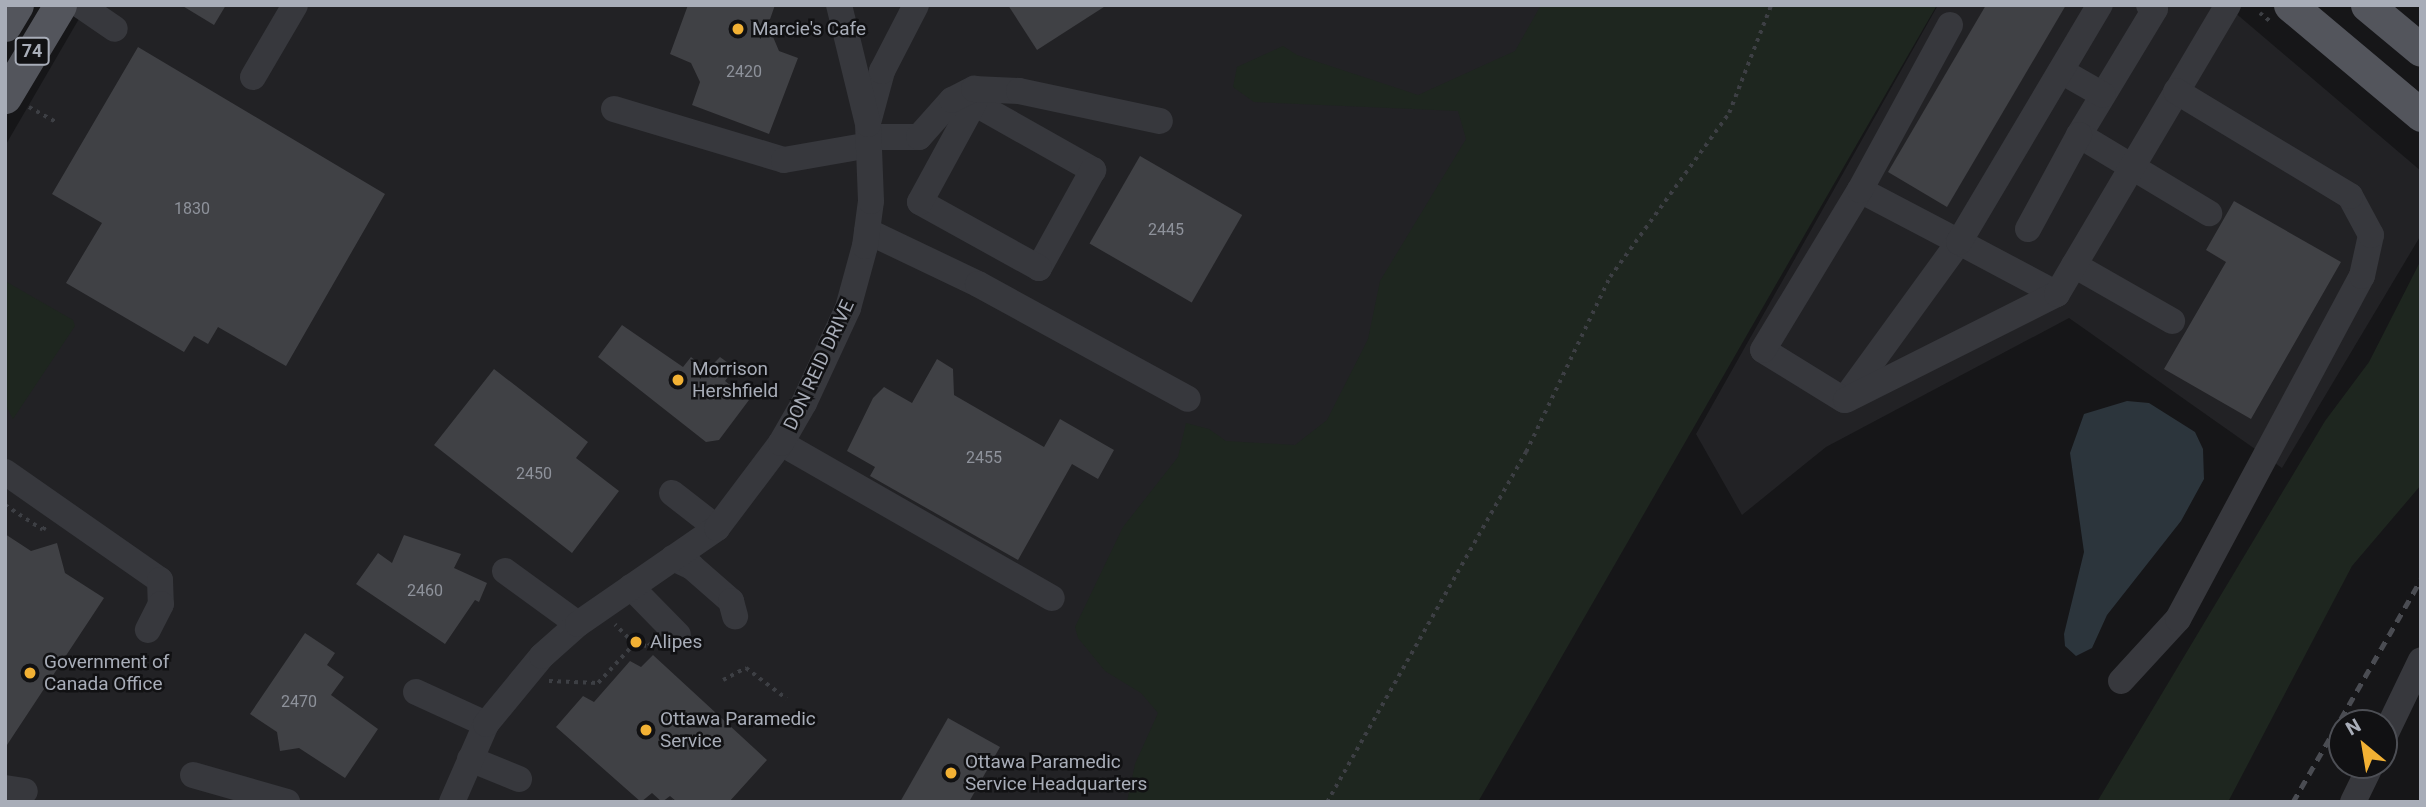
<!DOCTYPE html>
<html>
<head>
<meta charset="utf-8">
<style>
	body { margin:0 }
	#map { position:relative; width:2426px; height:807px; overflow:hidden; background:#161618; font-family:Roboto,sans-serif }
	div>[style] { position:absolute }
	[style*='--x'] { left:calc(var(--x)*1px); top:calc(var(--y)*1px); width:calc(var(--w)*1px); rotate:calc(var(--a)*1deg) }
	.built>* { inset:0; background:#222225 }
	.green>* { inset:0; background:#1e261f }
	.water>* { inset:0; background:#2c353c }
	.building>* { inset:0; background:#404145; transform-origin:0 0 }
	.path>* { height:3.5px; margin-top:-1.75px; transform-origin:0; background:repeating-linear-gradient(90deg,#3d3f44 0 3.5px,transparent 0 8.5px) }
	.minor>* { height:26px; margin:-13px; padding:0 13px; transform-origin:13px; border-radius:13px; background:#37383d }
	.major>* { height:33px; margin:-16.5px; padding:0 16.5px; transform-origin:16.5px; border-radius:16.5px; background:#53555c }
	.rail>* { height:5px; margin-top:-2.5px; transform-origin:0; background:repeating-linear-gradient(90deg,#4a4c52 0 9px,transparent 0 16px) }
	.dots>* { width:19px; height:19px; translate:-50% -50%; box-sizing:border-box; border:4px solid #111113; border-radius:50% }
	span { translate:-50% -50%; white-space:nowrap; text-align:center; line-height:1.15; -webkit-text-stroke:5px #111113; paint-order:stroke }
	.number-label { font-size:16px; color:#8e929b }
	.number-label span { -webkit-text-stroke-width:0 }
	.shield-label span { padding:2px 5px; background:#111113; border:2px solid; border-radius:5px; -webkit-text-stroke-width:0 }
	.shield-label { font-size:18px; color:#a8adb8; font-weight:700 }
	.poi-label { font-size:19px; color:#a8adb8 }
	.left { translate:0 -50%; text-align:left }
	.street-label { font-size:19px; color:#a8adb8 }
	.frame { position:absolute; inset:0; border:7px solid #a8adb8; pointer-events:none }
	.north { position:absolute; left:2328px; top:709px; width:70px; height:70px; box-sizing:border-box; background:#111113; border:2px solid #4d4f55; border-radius:50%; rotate:330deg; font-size:19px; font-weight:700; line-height:28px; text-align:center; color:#a8adb8 }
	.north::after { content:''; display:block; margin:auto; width:24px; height:32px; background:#f2b134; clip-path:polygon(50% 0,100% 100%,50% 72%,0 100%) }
</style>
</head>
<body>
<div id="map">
	<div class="built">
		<i style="clip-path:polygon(87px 5px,1619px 5px,1144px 802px,5px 802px,5px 146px)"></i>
		<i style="clip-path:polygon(1938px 5px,2226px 5px,2421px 171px,2421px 235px,2282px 468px,2069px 318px,1826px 447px,1742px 515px,1696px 434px)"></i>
	</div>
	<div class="green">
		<i style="clip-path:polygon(1541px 5px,1937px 5px,1478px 802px,1127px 802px,1135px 764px,1158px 713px,1141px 693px,1105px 671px,1078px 638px,1075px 627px,1123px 527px,1178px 457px,1186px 423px,1209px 429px,1226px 441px,1295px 445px,1327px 420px,1368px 339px,1380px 281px,1466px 139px,1458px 111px,1254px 102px,1233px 87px,1237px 67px,1283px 46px,1297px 55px,1418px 95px,1515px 51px)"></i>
		<i style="clip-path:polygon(2421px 260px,2421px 485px,2352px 566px,2228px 802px,2097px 802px,2325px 421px,2369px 362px)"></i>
		<i style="clip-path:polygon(5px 281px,73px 320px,75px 326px,13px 419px,5px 404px)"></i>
	</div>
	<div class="water">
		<i style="clip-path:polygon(2127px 401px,2149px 403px,2195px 432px,2203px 449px,2204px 479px,2181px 521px,2107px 615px,2092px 648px,2076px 656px,2065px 646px,2064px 634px,2084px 552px,2070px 453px,2084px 414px)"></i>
	</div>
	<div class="building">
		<i style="clip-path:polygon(181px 5px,226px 5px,214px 25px)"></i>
		<i style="clip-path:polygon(688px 5px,775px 5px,768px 25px,779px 51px,798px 58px,769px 134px,692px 105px,700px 82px,691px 63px,670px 54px)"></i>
		<i style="clip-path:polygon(1008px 5px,1107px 5px,1037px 50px)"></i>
		<i style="clip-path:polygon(1986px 5px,2066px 5px,1947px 207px,1888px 172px)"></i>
		<i style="clip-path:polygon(138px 47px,385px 194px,286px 366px,218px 327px,208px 344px,194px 336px,184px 352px,66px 283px,102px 223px,52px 194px)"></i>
		<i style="left:1140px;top:156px;width:118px;height:101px;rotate:30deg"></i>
		<i style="clip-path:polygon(2234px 201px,2341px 262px,2251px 419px,2164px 369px,2226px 262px,2206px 250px)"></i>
		<i style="clip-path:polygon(622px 325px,683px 367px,691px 357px,707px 370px,720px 357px,735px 368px,725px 381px,749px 400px,719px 440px,706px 442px,598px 357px)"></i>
		<i style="clip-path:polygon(937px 359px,953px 369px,954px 395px,1044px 447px,1060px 419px,1114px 450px,1098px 479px,1072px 464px,1018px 560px,870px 476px,875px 467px,847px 451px,873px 398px,884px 387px,912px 403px)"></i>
		<i style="clip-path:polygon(494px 369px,588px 442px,576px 458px,619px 491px,572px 553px,434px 445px)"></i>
		<i style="clip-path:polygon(5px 534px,31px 551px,57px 543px,65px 573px,104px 598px,5px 748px)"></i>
		<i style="clip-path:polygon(404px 535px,461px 554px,454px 568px,487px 583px,479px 602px,475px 600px,445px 644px,356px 584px,378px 553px,392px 563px)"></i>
		<i style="clip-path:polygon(305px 633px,335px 653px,327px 665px,344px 677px,331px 695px,378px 729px,345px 778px,299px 748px,280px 751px,277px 732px,250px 714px)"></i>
		<i style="clip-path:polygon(653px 655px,767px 760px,729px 802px,677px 802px,670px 796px,662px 802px,652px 793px,641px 802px,556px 727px,583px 696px,594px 702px,630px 661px,641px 667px)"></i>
		<i style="clip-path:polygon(948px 718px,1000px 747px,969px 802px,900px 802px)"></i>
	</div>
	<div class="path">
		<i style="--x:2260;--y:13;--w:13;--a:39"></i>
		<i style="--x:29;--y:107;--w:33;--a:29"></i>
		<i style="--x:5;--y:505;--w:45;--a:33.3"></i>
		<i style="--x:43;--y:530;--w:6;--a:-59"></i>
		<i style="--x:634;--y:644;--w:14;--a:8"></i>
		<i style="--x:648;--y:646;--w:8;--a:-40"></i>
		<i style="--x:723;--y:680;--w:26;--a:-28"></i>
		<i style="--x:746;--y:668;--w:51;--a:37.1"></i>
		<i style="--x:549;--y:681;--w:49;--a:2.3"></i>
		<i style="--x:598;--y:683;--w:53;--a:-47.3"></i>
		<i style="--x:634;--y:644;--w:27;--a:-135"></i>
		<i style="--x:671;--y:801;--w:1;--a:45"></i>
		<i style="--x:1327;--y:802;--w:403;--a:-60.4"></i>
		<i style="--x:1526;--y:452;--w:194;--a:-64.4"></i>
		<i style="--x:1610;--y:277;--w:203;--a:-54"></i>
		<i style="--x:1729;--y:113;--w:116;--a:-68.7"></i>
	</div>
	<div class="minor">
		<i style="--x:80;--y:5;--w:42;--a:34.4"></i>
		<i style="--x:2149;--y:5;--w:7;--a:34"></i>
		<i style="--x:2155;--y:9;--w:147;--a:121.1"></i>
		<i style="--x:2079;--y:135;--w:152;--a:31"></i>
		<i style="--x:2061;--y:71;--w:48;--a:29.7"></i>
		<i style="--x:253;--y:77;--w:83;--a:-59.7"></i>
		<i style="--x:974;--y:103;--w:137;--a:29.4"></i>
		<i style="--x:1093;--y:170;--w:112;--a:118.9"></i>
		<i style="--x:1039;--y:268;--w:136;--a:-151"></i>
		<i style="--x:920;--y:202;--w:113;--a:-61.4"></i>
		<i style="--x:614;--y:109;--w:177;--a:16.7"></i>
		<i style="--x:784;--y:160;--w:87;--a:-9.9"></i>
		<i style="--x:869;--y:119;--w:50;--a:-74.8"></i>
		<i style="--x:882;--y:71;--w:74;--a:-62.7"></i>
		<i style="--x:869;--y:137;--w:50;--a:0"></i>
		<i style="--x:919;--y:137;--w:50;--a:-48.3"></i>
		<i style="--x:952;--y:100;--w:25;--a:-27"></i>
		<i style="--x:974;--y:89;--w:45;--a:2.5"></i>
		<i style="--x:1019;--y:91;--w:144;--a:12"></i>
		<i style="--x:1860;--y:190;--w:112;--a:27.7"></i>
		<i style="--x:1959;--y:242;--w:195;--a:126"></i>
		<i style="--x:1844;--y:400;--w:95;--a:-148.3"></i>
		<i style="--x:1763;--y:350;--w:187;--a:-58.8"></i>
		<i style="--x:1860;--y:190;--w:188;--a:-61.4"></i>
		<i style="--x:2028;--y:229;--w:107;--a:-61.5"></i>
		<i style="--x:867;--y:231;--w:123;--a:25.5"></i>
		<i style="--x:978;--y:284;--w:239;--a:28.7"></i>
		<i style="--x:2074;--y:265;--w:113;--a:29.7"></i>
		<i style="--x:2057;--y:294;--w:111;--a:-152"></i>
		<i style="--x:1959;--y:242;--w:276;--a:-59.3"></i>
		<i style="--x:1846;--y:400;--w:236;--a:-26.7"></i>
		<i style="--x:2057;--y:294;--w:336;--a:-59.4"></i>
		<i style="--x:781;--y:443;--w:312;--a:29.8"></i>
		<i style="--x:5;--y:472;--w:189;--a:34.9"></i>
		<i style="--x:160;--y:580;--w:24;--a:88"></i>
		<i style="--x:161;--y:604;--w:29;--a:117"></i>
		<i style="--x:672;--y:493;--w:57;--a:37.9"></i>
		<i style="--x:673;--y:558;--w:21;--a:25"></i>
		<i style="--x:692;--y:567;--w:52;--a:41.1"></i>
		<i style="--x:731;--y:601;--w:16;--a:75"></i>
		<i style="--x:505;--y:571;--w:90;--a:36"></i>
		<i style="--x:631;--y:587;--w:67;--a:45.6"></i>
		<i style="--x:2121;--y:681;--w:84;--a:-47.4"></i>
		<i style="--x:2178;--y:619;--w:389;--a:-61.8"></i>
		<i style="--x:2362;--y:276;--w:42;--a:-77.6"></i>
		<i style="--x:2371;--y:235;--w:44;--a:-118.3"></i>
		<i style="--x:2350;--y:196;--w:203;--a:-148.9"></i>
		<i style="--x:416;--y:692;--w:77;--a:24.6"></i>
		<i style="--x:2384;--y:737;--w:85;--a:-64.3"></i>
		<i style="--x:470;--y:759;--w:53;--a:22.2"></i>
		<i style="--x:193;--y:775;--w:98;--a:16"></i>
		<i style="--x:5;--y:788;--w:20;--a:9"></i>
		<i style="--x:452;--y:802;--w:85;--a:-66.4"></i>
		<i style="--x:486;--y:724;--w:88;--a:-50.5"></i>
		<i style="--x:542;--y:656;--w:48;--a:-41.6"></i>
		<i style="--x:578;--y:624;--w:169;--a:-34.6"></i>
		<i style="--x:717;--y:528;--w:106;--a:-53"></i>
		<i style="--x:781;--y:443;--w:46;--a:-60.1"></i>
		<i style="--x:804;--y:403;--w:105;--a:-65.1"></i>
		<i style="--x:848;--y:308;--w:64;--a:-74.7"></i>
		<i style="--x:865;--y:246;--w:45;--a:-82.4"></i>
		<i style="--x:871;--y:201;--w:77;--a:-92.2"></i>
		<i style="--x:868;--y:124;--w:122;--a:-103.7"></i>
		<i style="--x:2353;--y:802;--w:41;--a:-64.1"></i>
	</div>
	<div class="major">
		<i style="--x:2290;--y:5;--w:171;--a:40"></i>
		<i style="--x:2367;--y:5;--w:70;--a:39.8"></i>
		<i style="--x:5;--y:25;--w:23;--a:-59"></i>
		<i style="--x:5;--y:97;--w:107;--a:-59.1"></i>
	</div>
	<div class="rail">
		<i style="--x:2293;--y:802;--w:257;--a:-60.1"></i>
	</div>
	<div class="dots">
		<i style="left:738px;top:29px;background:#f2b134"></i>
		<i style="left:678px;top:380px;background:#f2b134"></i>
		<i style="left:636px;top:642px;background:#f2b134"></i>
		<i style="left:30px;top:673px;background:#f2b134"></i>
		<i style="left:646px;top:730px;background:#f2b134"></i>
		<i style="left:951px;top:773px;background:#f2b134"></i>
	</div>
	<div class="number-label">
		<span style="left:744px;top:72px">2420</span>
		<span style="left:192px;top:209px">1830</span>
		<span style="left:1166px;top:230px">2445</span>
		<span style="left:984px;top:458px">2455</span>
		<span style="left:534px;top:474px">2450</span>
		<span style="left:425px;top:591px">2460</span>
		<span style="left:299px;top:702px">2470</span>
	</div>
	<div class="shield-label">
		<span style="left:32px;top:51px">74</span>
	</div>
	<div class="poi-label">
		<span class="left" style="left:752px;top:29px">Marcie's Cafe</span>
		<span class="left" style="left:692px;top:380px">Morrison<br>Hershfield</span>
		<span class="left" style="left:650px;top:642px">Alipes</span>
		<span class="left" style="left:44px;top:673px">Government of<br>Canada Office</span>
		<span class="left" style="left:660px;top:730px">Ottawa Paramedic<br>Service</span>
		<span class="left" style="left:965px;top:773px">Ottawa Paramedic<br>Service Headquarters</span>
	</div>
	<div class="street-label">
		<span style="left:819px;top:365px;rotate:-65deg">DON REID DRIVE</span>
	</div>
	<div class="frame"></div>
	<div class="north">N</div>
</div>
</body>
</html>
